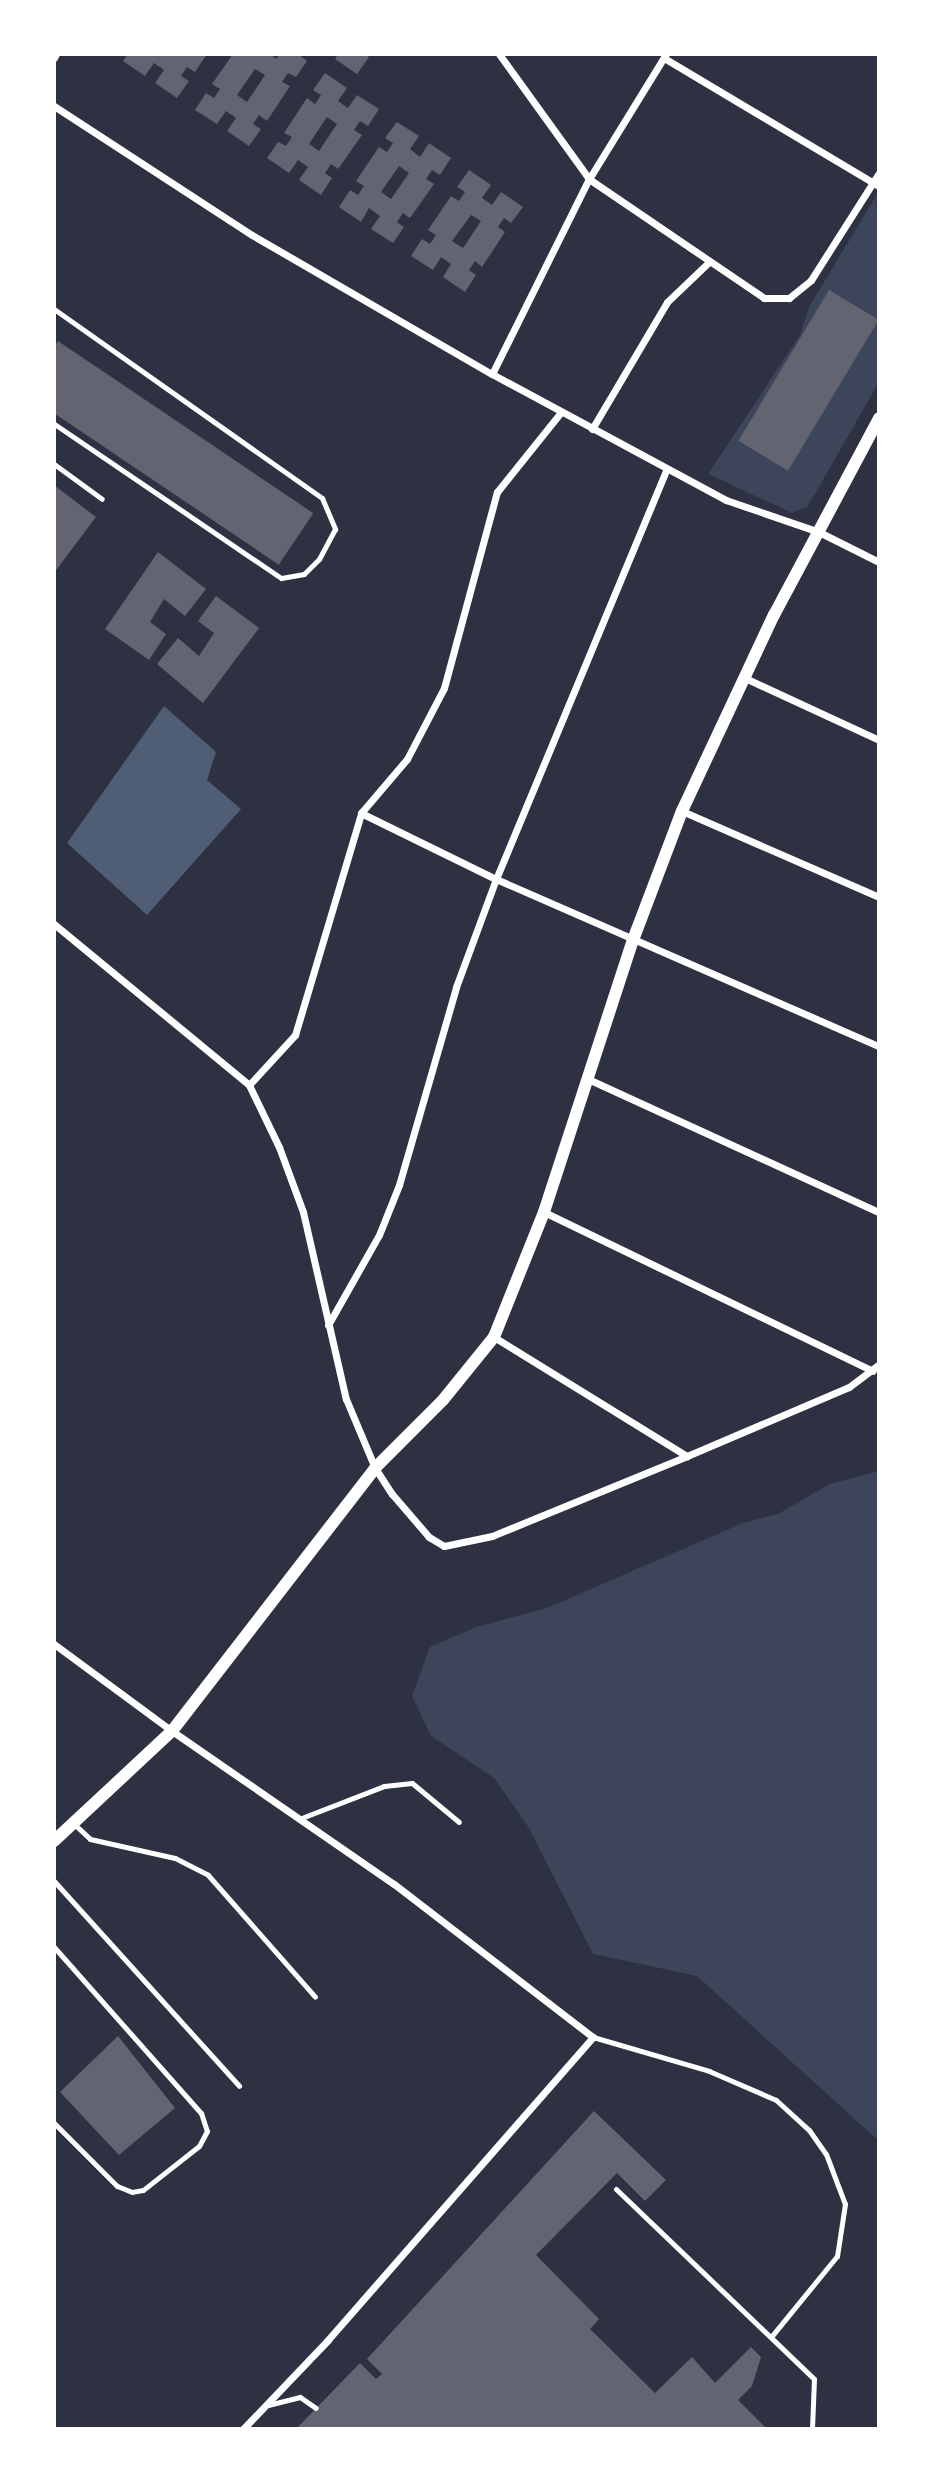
<!DOCTYPE html>
<html>
<head>
<meta charset="utf-8">
<style>
	body { margin:0 }
	#map { position:relative; width:933px; height:2483px; overflow:hidden; background:#2d3142; font-family:Helvetica,sans-serif }
	div>[style] { position:absolute }
	[style*='--x'] { left:calc(var(--x)*1px); top:calc(var(--y)*1px); width:calc(var(--w)*1px); rotate:calc(var(--a)*1deg) }
	.green>* { inset:0; background:#3c4559 }
	.water>* { inset:0; background:#4f5d75 }
	.building>* { inset:0; background:#626471; transform-origin:0 0 }
	.service>* { height:5px; margin:-2.5px; padding:0 2.5px; transform-origin:2.5px; border-radius:2.5px; background:#fff }
	.minor>* { height:7px; margin:-3.5px; padding:0 3.5px; transform-origin:3.5px; border-radius:3.5px; background:#fff }
	.tertiary>* { height:12px; margin:-6px; padding:0 6px; transform-origin:6px; border-radius:6px; background:#fff }
	span { translate:-50% -50%; white-space:nowrap; text-align:center; line-height:1.15; -webkit-text-stroke:7px #fff; paint-order:stroke }
	.frame { position:absolute; inset:0; border:56px solid #fff; pointer-events:none }
</style>
</head>
<body>
<div id="map">
	<div class="green">
		<i style="clip-path:polygon(879px 191px,879px 382px,808px 506px,792px 513px,708px 474px,800px 335px,809px 307px)"></i>
		<i style="clip-path:polygon(879px 1471px,879px 2141px,697px 1976px,593px 1954px,529px 1828px,494px 1778px,431px 1736px,412px 1696px,430px 1647px,476px 1627px,547px 1608px,743px 1523px,778px 1514px,830px 1484px)"></i>
	</div>
	<div class="water">
		<i style="clip-path:polygon(164px 706px,216px 752px,207px 780px,241px 809px,147px 915px,67px 843px)"></i>
	</div>
	<div class="building">
		<i style="clip-path:polygon(128px 54px,207px 54px,195px 72px,187px 67px,181px 76px,189px 81px,177px 98px,155px 83px,164px 70px,154px 63px,145px 76px,123px 61px)"></i>
		<i style="clip-path:polygon(evenodd,233px 54px,270px 54px,276px 59px,280px 54px,298px 54px,307px 61px,296px 77px,288px 73px,282px 82px,290px 86px,267px 121px,259px 115px,253px 124px,261px 129px,249px 146px,227px 131px,236px 118px,226px 111px,217px 124px,195px 110px,206px 93px,214px 98px,220px 89px,212px 84px,233px 54px,255px 69px,265px 75px,247px 102px,237px 95px,255px 69px)"></i>
		<i style="clip-path:polygon(338px 54px,365px 54px,369px 57px,357px 74px,335px 59px)"></i>
		<i style="clip-path:polygon(evenodd,325px 73px,347px 88px,338px 101px,348px 108px,357px 95px,379px 109px,368px 126px,360px 121px,354px 130px,362px 135px,338px 169px,331px 164px,325px 173px,332px 178px,321px 195px,299px 180px,308px 167px,298px 160px,289px 173px,267px 158px,278px 142px,286px 146px,292px 137px,284px 133px,307px 98px,315px 104px,321px 95px,313px 90px,325px 73px,327px 117px,337px 124px,319px 151px,309px 144px,327px 117px)"></i>
		<i style="clip-path:polygon(evenodd,397px 122px,419px 136px,410px 149px,420px 157px,429px 143px,451px 158px,440px 175px,432px 170px,426px 179px,434px 184px,410px 218px,403px 213px,397px 222px,404px 227px,393px 243px,371px 229px,380px 216px,369px 208px,361px 222px,339px 207px,350px 190px,358px 195px,364px 186px,356px 181px,379px 147px,387px 152px,393px 143px,385px 138px,397px 122px,399px 166px,409px 173px,391px 199px,381px 192px,399px 166px)"></i>
		<i style="clip-path:polygon(evenodd,469px 170px,491px 185px,482px 198px,492px 205px,501px 192px,523px 207px,511px 223px,504px 218px,498px 227px,505px 232px,482px 267px,475px 261px,469px 270px,476px 275px,465px 292px,443px 277px,451px 264px,441px 257px,433px 270px,411px 256px,422px 239px,430px 244px,436px 235px,428px 230px,451px 196px,459px 201px,465px 192px,457px 187px,469px 170px,471px 215px,481px 221px,463px 248px,452px 241px,471px 215px)"></i>
		<i style="left:829px;top:290px;width:58px;height:176px;rotate:31deg"></i>
		<i style="left:58px;top:341px;width:308px;height:62px;rotate:34deg"></i>
		<i style="clip-path:polygon(54px 485px,96px 517px,54px 573px)"></i>
		<i style="clip-path:polygon(158px 552px,206px 589px,185px 616px,164px 599px,150px 622px,166px 634px,149px 660px,105px 629px)"></i>
		<i style="clip-path:polygon(216px 596px,259px 628px,203px 703px,157px 664px,178px 638px,199px 656px,214px 633px,198px 621px)"></i>
		<i style="clip-path:polygon(118px 2036px,175px 2108px,119px 2155px,60px 2092px)"></i>
		<i style="clip-path:polygon(594px 2111px,666px 2180px,645px 2201px,617px 2173px,536px 2255px,599px 2319px,590px 2329px,655px 2393px,692px 2357px,715px 2383px,751px 2347px,761px 2357px,752px 2386px,738px 2400px,767px 2429px,296px 2429px,360px 2363px,376px 2379px,382px 2374px,367px 2359px)"></i>
	</div>
	<div class="service">
		<i style="--x:54;--y:309;--w:328;--a:35.2"></i>
		<i style="--x:322;--y:498;--w:34;--a:67"></i>
		<i style="--x:335;--y:529;--w:34;--a:118"></i>
		<i style="--x:319;--y:559;--w:21;--a:135"></i>
		<i style="--x:304;--y:574;--w:23;--a:170"></i>
		<i style="--x:281;--y:578;--w:274;--a:-145.8"></i>
		<i style="--x:54;--y:464;--w:59;--a:36.1"></i>
		<i style="--x:299;--y:1819;--w:91;--a:-21.2"></i>
		<i style="--x:384;--y:1786;--w:28;--a:-6"></i>
		<i style="--x:412;--y:1783;--w:61;--a:39.7"></i>
		<i style="--x:73;--y:1823;--w:23;--a:43"></i>
		<i style="--x:90;--y:1839;--w:87;--a:12.6"></i>
		<i style="--x:175;--y:1858;--w:37;--a:27"></i>
		<i style="--x:208;--y:1875;--w:162;--a:48.7"></i>
		<i style="--x:54;--y:1881;--w:276;--a:47.9"></i>
		<i style="--x:54;--y:1947;--w:222;--a:48.5"></i>
		<i style="--x:201;--y:2113;--w:19;--a:72"></i>
		<i style="--x:207;--y:2131;--w:17;--a:118"></i>
		<i style="--x:199;--y:2146;--w:71;--a:141.8"></i>
		<i style="--x:143;--y:2190;--w:11;--a:170"></i>
		<i style="--x:132;--y:2192;--w:16;--a:-158"></i>
		<i style="--x:117;--y:2186;--w:89;--a:-135"></i>
		<i style="--x:593;--y:2037;--w:121;--a:16.3"></i>
		<i style="--x:709;--y:2071;--w:73;--a:23.4"></i>
		<i style="--x:776;--y:2100;--w:45;--a:42.3"></i>
		<i style="--x:809;--y:2130;--w:29;--a:55"></i>
		<i style="--x:826;--y:2154;--w:53;--a:69.2"></i>
		<i style="--x:845;--y:2204;--w:53;--a:98.7"></i>
		<i style="--x:837;--y:2256;--w:104;--a:129.2"></i>
		<i style="--x:616;--y:2189;--w:274;--a:43.8"></i>
		<i style="--x:814;--y:2379;--w:50;--a:92.3"></i>
		<i style="--x:268;--y:2405;--w:33;--a:-14"></i>
		<i style="--x:300;--y:2397;--w:19;--a:35"></i>
	</div>
	<div class="minor">
		<i style="--x:499;--y:54;--w:154;--a:54.2"></i>
		<i style="--x:589;--y:179;--w:212;--a:34.2"></i>
		<i style="--x:764;--y:298;--w:25;--a:0"></i>
		<i style="--x:789;--y:298;--w:28;--a:-39"></i>
		<i style="--x:811;--y:280;--w:127;--a:-57.6"></i>
		<i style="--x:54;--y:58;--w:4;--a:-63"></i>
		<i style="--x:664;--y:58;--w:250;--a:30.8"></i>
		<i style="--x:54;--y:106;--w:236;--a:33.1"></i>
		<i style="--x:252;--y:235;--w:277;--a:30.1"></i>
		<i style="--x:492;--y:374;--w:266;--a:28.3"></i>
		<i style="--x:726;--y:500;--w:98;--a:19"></i>
		<i style="--x:819;--y:532;--w:67;--a:26.6"></i>
		<i style="--x:492;--y:374;--w:218;--a:-63.6"></i>
		<i style="--x:589;--y:179;--w:147;--a:-58.4"></i>
		<i style="--x:592;--y:429;--w:147;--a:-59.4"></i>
		<i style="--x:667;--y:302;--w:59;--a:-43.6"></i>
		<i style="--x:745;--y:678;--w:148;--a:24.8"></i>
		<i style="--x:682;--y:811;--w:215;--a:23.6"></i>
		<i style="--x:361;--y:813;--w:150;--a:26.1"></i>
		<i style="--x:496;--y:879;--w:418;--a:23.6"></i>
		<i style="--x:54;--y:924;--w:253;--a:39.5"></i>
		<i style="--x:249;--y:1085;--w:69;--a:64.2"></i>
		<i style="--x:279;--y:1147;--w:69;--a:69.7"></i>
		<i style="--x:303;--y:1212;--w:192;--a:77.1"></i>
		<i style="--x:346;--y:1399;--w:75;--a:67.2"></i>
		<i style="--x:375;--y:1468;--w:31;--a:57"></i>
		<i style="--x:392;--y:1494;--w:57;--a:49.3"></i>
		<i style="--x:429;--y:1537;--w:17;--a:31"></i>
		<i style="--x:444;--y:1546;--w:49;--a:-11.8"></i>
		<i style="--x:492;--y:1536;--w:211;--a:-22.3"></i>
		<i style="--x:687;--y:1456;--w:176;--a:-23.1"></i>
		<i style="--x:849;--y:1387;--w:38;--a:-37"></i>
		<i style="--x:588;--y:1079;--w:320;--a:24.6"></i>
		<i style="--x:249;--y:1085;--w:68;--a:-47.4"></i>
		<i style="--x:295;--y:1035;--w:232;--a:-73.4"></i>
		<i style="--x:361;--y:813;--w:71;--a:-49.6"></i>
		<i style="--x:407;--y:759;--w:80;--a:-62.5"></i>
		<i style="--x:444;--y:688;--w:203;--a:-74.9"></i>
		<i style="--x:497;--y:492;--w:102;--a:-51.3"></i>
		<i style="--x:544;--y:1212;--w:365;--a:25.8"></i>
		<i style="--x:328;--y:1325;--w:103;--a:-60.5"></i>
		<i style="--x:379;--y:1235;--w:54;--a:-68.2"></i>
		<i style="--x:399;--y:1185;--w:206;--a:-73.9"></i>
		<i style="--x:456;--y:987;--w:115;--a:-69.7"></i>
		<i style="--x:496;--y:879;--w:443;--a:-67.4"></i>
		<i style="--x:494;--y:1337;--w:227;--a:31.7"></i>
		<i style="--x:54;--y:1644;--w:147;--a:36.4"></i>
		<i style="--x:172;--y:1731;--w:270;--a:34.6"></i>
		<i style="--x:394;--y:1884;--w:251;--a:37.6"></i>
		<i style="--x:593;--y:2037;--w:403;--a:131.2"></i>
		<i style="--x:328;--y:2340;--w:123;--a:133.7"></i>
	</div>
	<div class="tertiary">
		<i style="--x:54;--y:1841;--w:161;--a:-43"></i>
		<i style="--x:172;--y:1731;--w:332;--a:-52.3"></i>
		<i style="--x:375;--y:1468;--w:96;--a:-45"></i>
		<i style="--x:443;--y:1400;--w:81;--a:-51"></i>
		<i style="--x:494;--y:1337;--w:135;--a:-68.2"></i>
		<i style="--x:544;--y:1212;--w:286;--a:-71.9"></i>
		<i style="--x:633;--y:940;--w:138;--a:-69.2"></i>
		<i style="--x:682;--y:811;--w:217;--a:-64.9"></i>
		<i style="--x:774;--y:615;--w:223;--a:-61.9"></i>
	</div>
	<div class="frame"></div>
</div>
</body>
</html>
